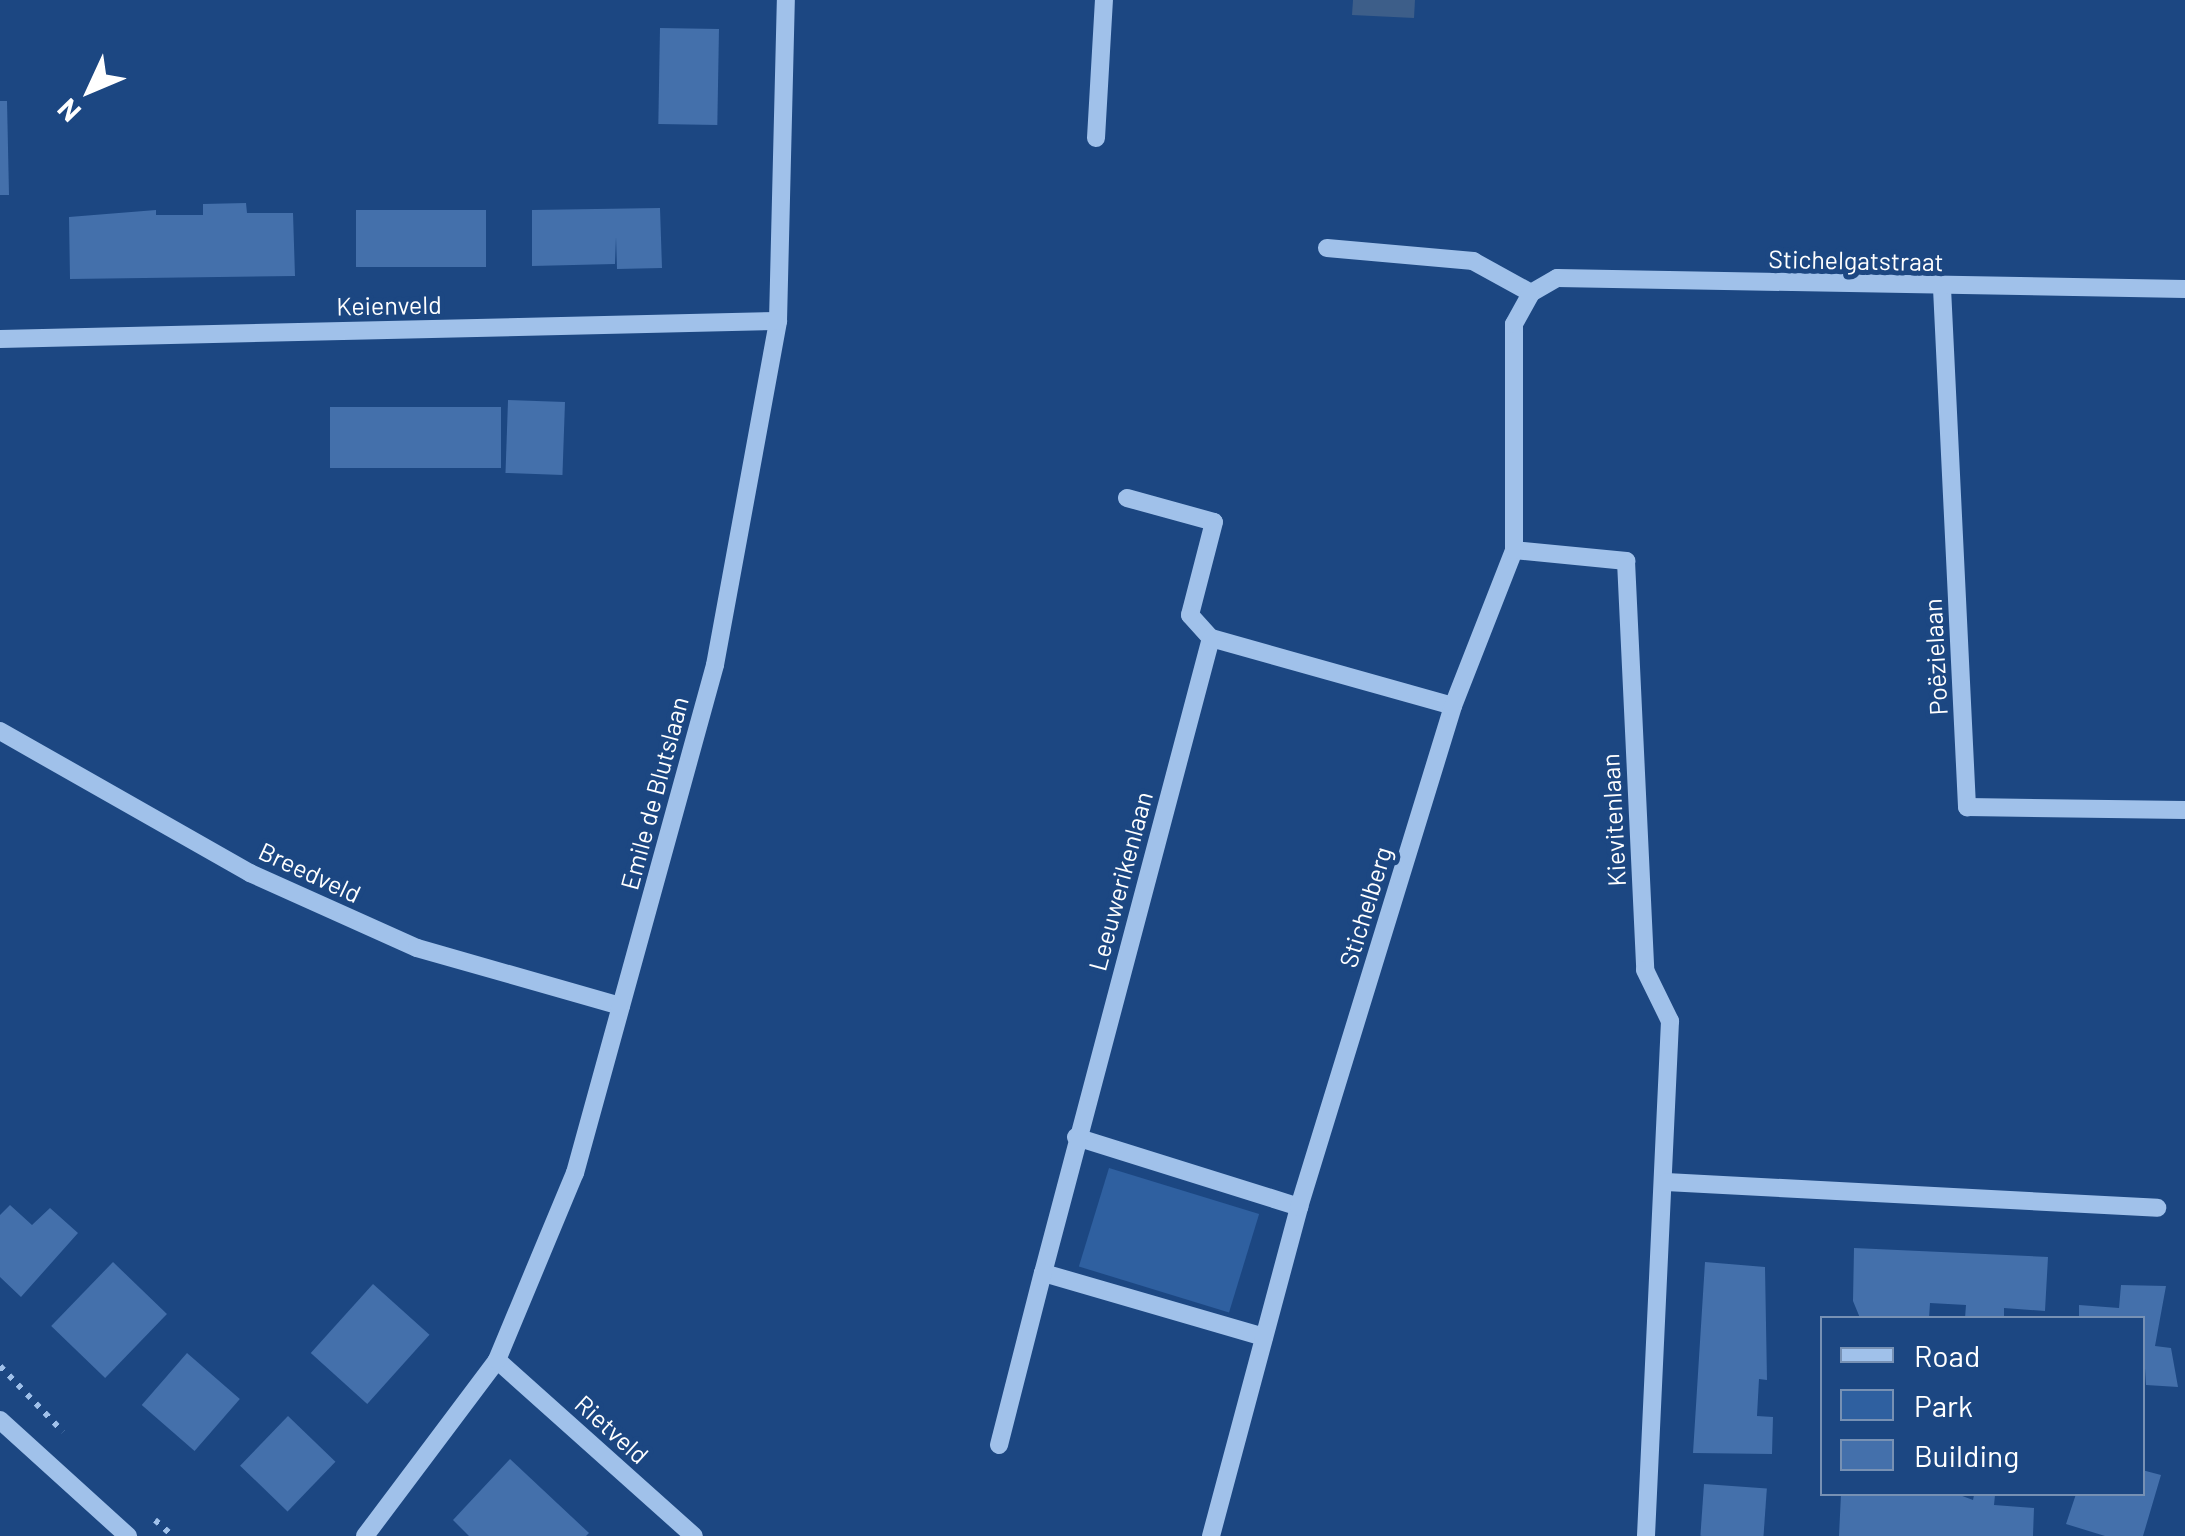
<!DOCTYPE html>
<html>
<head>
<meta charset="utf-8">
<style>
	body { margin:0 }
	#map { position:relative; width:2185px; height:1536px; overflow:hidden; background:#1c4782; font-family:Barlow,sans-serif }
	div>[style] { position:absolute }
	[style*='--x'] { left:calc(var(--x)*1px); top:calc(var(--y)*1px); width:calc(var(--w)*1px); rotate:calc(var(--a)*1deg) }
	.green>* { inset:0; background:#2f60a0; transform-origin:0 0 }
	.water>* { inset:0; background:#3d5e89 }
	.building>* { inset:0; background:#4470ab; transform-origin:0 0 }
	.path>* { height:6px; margin-top:-3px; transform-origin:0; background:repeating-linear-gradient(90deg,#a0c1ea 0 5px,transparent 0 13px) }
	.minor>* { height:18px; margin:-9px; padding:0 9px; transform-origin:9px; border-radius:9px; background:#a0c1ea }
	span { translate:-50% -50%; white-space:nowrap; text-align:center; line-height:1.15; -webkit-text-stroke:10px #1c4782; paint-order:stroke }
	.street-label { font-size:25px; color:#fff }
	.legend { position:absolute; left:1820px; top:1316px; width:325px; height:180px; box-sizing:border-box; background:#1c4782; border:2px solid #7791b4; margin:0; padding:12px 18px; list-style:none; font-size:30px; color:#fff }
	.legend li { display:flex; align-items:center; gap:20px; height:50px }
	.legend b { width:50px; border:2px solid #7791b4 }
	.north { position:absolute; left:40px; top:40px; width:100px; height:100px; -webkit-text-stroke:8px #1c4782; paint-order:stroke; rotate:226deg; font-size:28px; font-weight:700; line-height:40px; text-align:center; color:#fff }
	.north::after { content:''; display:block; margin:auto; width:35px; height:45px; background:#fff; clip-path:polygon(50% 0,100% 100%,50% 72%,0 100%) }
</style>
</head>
<body>
<div id="map">
	<div class="green">
		<i style="left:1109px;top:1168px;width:157px;height:103px;rotate:17deg"></i>
	</div>
	<div class="water">
		<i style="clip-path:polygon(1353px 0,1415px 0,1414px 18px,1352px 15px)"></i>
	</div>
	<div class="building">
		<i style="left:660px;top:28px;width:59px;height:96px;rotate:1deg"></i>
		<i style="clip-path:polygon(0 101px,7px 101px,9px 195px,0 195px)"></i>
		<i style="clip-path:polygon(246px 203px,247px 213px,293px 213px,295px 276px,70px 279px,69px 217px,156px 210px,156px 215px,203px 215px,203px 204px)"></i>
		<i style="clip-path:polygon(660px 208px,662px 268px,617px 269px,616px 237px,615px 264px,532px 266px,532px 210px)"></i>
		<i style="left:356px;top:210px;width:130px;height:57px"></i>
		<i style="left:565px;top:402px;width:73px;height:57px;rotate:92deg"></i>
		<i style="left:501px;top:407px;width:61px;height:171px;rotate:90deg"></i>
		<i style="clip-path:polygon(10px 1205px,32px 1225px,50px 1208px,78px 1233px,21px 1297px,0 1277px,0 1215px)"></i>
		<i style="clip-path:polygon(1854px 1248px,2048px 1257px,2045px 1311px,2004px 1308px,2004px 1318px,1965px 1318px,1966px 1305px,1930px 1303px,1929px 1318px,1860px 1318px,1853px 1301px)"></i>
		<i style="left:113px;top:1262px;width:75px;height:89px;rotate:44deg"></i>
		<i style="clip-path:polygon(1705px 1262px,1765px 1267px,1767px 1380px,1759px 1379px,1757px 1416px,1773px 1417px,1772px 1454px,1693px 1453px)"></i>
		<i style="left:373px;top:1284px;width:76px;height:93px;rotate:42deg"></i>
		<i style="clip-path:polygon(2121px 1285px,2166px 1286px,2155px 1346px,2171px 1348px,2178px 1387px,2146px 1385px,2142px 1318px,2079px 1318px,2079px 1305px,2119px 1308px)"></i>
		<i style="left:187px;top:1353px;width:70px;height:69px;rotate:41deg"></i>
		<i style="left:288px;top:1416px;width:66px;height:69px;rotate:44deg"></i>
		<i style="clip-path:polygon(510px 1459px,589px 1533px,586px 1536px,469px 1536px,453px 1520px)"></i>
		<i style="clip-path:polygon(2142px 1470px,2161px 1475px,2143px 1536px,2105px 1536px,2066px 1524px,2076px 1494px,2142px 1494px)"></i>
		<i style="left:1704px;top:1484px;width:63px;height:52px;rotate:4deg"></i>
		<i style="clip-path:polygon(1841px 1494px,1957px 1494px,1973px 1500px,1974px 1495px,1995px 1495px,1994px 1505px,2034px 1508px,2033px 1536px,1839px 1536px)"></i>
	</div>
	<div class="path">
		<i style="--x:0;--y:1366;--w:91;--a:46.3"></i>
		<i style="--x:155;--y:1520;--w:24;--a:42"></i>
	</div>
	<div class="minor">
		<i style="--x:1096;--y:138;--w:138;--a:-86.7"></i>
		<i style="--x:1327;--y:248;--w:147;--a:5.1"></i>
		<i style="--x:1473;--y:261;--w:66;--a:28.9"></i>
		<i style="--x:1942;--y:288;--w:520;--a:87.24"></i>
		<i style="--x:1967;--y:807;--w:218;--a:0.8"></i>
		<i style="--x:1531;--y:293;--w:30;--a:-30"></i>
		<i style="--x:1557;--y:278;--w:628;--a:1"></i>
		<i style="--x:0;--y:339;--w:778;--a:-1.33"></i>
		<i style="--x:1127;--y:498;--w:90;--a:15.4"></i>
		<i style="--x:1214;--y:522;--w:96;--a:104.5"></i>
		<i style="--x:1190;--y:615;--w:31;--a:48"></i>
		<i style="--x:1514;--y:550;--w:113;--a:5.6"></i>
		<i style="--x:1626;--y:561;--w:409;--a:87.3"></i>
		<i style="--x:1645;--y:970;--w:57;--a:63.9"></i>
		<i style="--x:1670;--y:1021;--w:516;--a:92.67"></i>
		<i style="--x:0;--y:731;--w:288;--a:29.6"></i>
		<i style="--x:250;--y:873;--w:183;--a:24.2"></i>
		<i style="--x:417;--y:948;--w:212;--a:15.9"></i>
		<i style="--x:1076;--y:1137;--w:234;--a:17.4"></i>
		<i style="--x:1666;--y:1182;--w:492;--a:3"></i>
		<i style="--x:1264;--y:1337;--w:230;--a:-163.8"></i>
		<i style="--x:1043;--y:1273;--w:657;--a:-75.18"></i>
		<i style="--x:1211;--y:638;--w:251;--a:15.7"></i>
		<i style="--x:497;--y:1360;--w:264;--a:41.8"></i>
		<i style="--x:0;--y:1420;--w:173;--a:42.2"></i>
		<i style="--x:999;--y:1445;--w:178;--a:-75.7"></i>
		<i style="--x:365;--y:1536;--w:220;--a:-53.1"></i>
		<i style="--x:497;--y:1360;--w:203;--a:-67.4"></i>
		<i style="--x:575;--y:1173;--w:527;--a:-74.59"></i>
		<i style="--x:715;--y:665;--w:350;--a:-79.6"></i>
		<i style="--x:778;--y:321;--w:321;--a:-88.6"></i>
		<i style="--x:1211;--y:1536;--w:341;--a:-75"></i>
		<i style="--x:1299;--y:1207;--w:524;--a:-72.91"></i>
		<i style="--x:1453;--y:706;--w:168;--a:-68.6"></i>
		<i style="--x:1514;--y:550;--w:226;--a:-90"></i>
		<i style="--x:1514;--y:324;--w:35;--a:-61"></i>
	</div>
	<div class="street-label">
		<span style="left:1856px;top:260px;rotate:1deg">Stichelgatstraat</span>
		<span style="left:389px;top:305px;rotate:-1deg">Keienveld</span>
		<span style="left:1935px;top:657px;rotate:-93deg">Poëzielaan</span>
		<span style="left:654px;top:793px;rotate:-75deg">Emile de Blutslaan</span>
		<span style="left:1613px;top:820px;rotate:-93deg">Kievitenlaan</span>
		<span style="left:310px;top:872px;rotate:25deg">Breedveld</span>
		<span style="left:1120px;top:881px;rotate:-75deg">Leeuwerikenlaan</span>
		<span style="left:1365px;top:907px;rotate:-73deg">Stichelberg</span>
		<span style="left:612px;top:1429px;rotate:42deg">Rietveld</span>
	</div>
	<ul class="legend">
	<li><b style="height:12px;background:#a0c1ea"></b>Road</li>
	<li><b style="height:28px;background:#2f60a0"></b>Park</li>
	<li><b style="height:28px;background:#4470ab"></b>Building</li>
	</ul>
	<div class="north">N</div>
</div>
</body>
</html>
